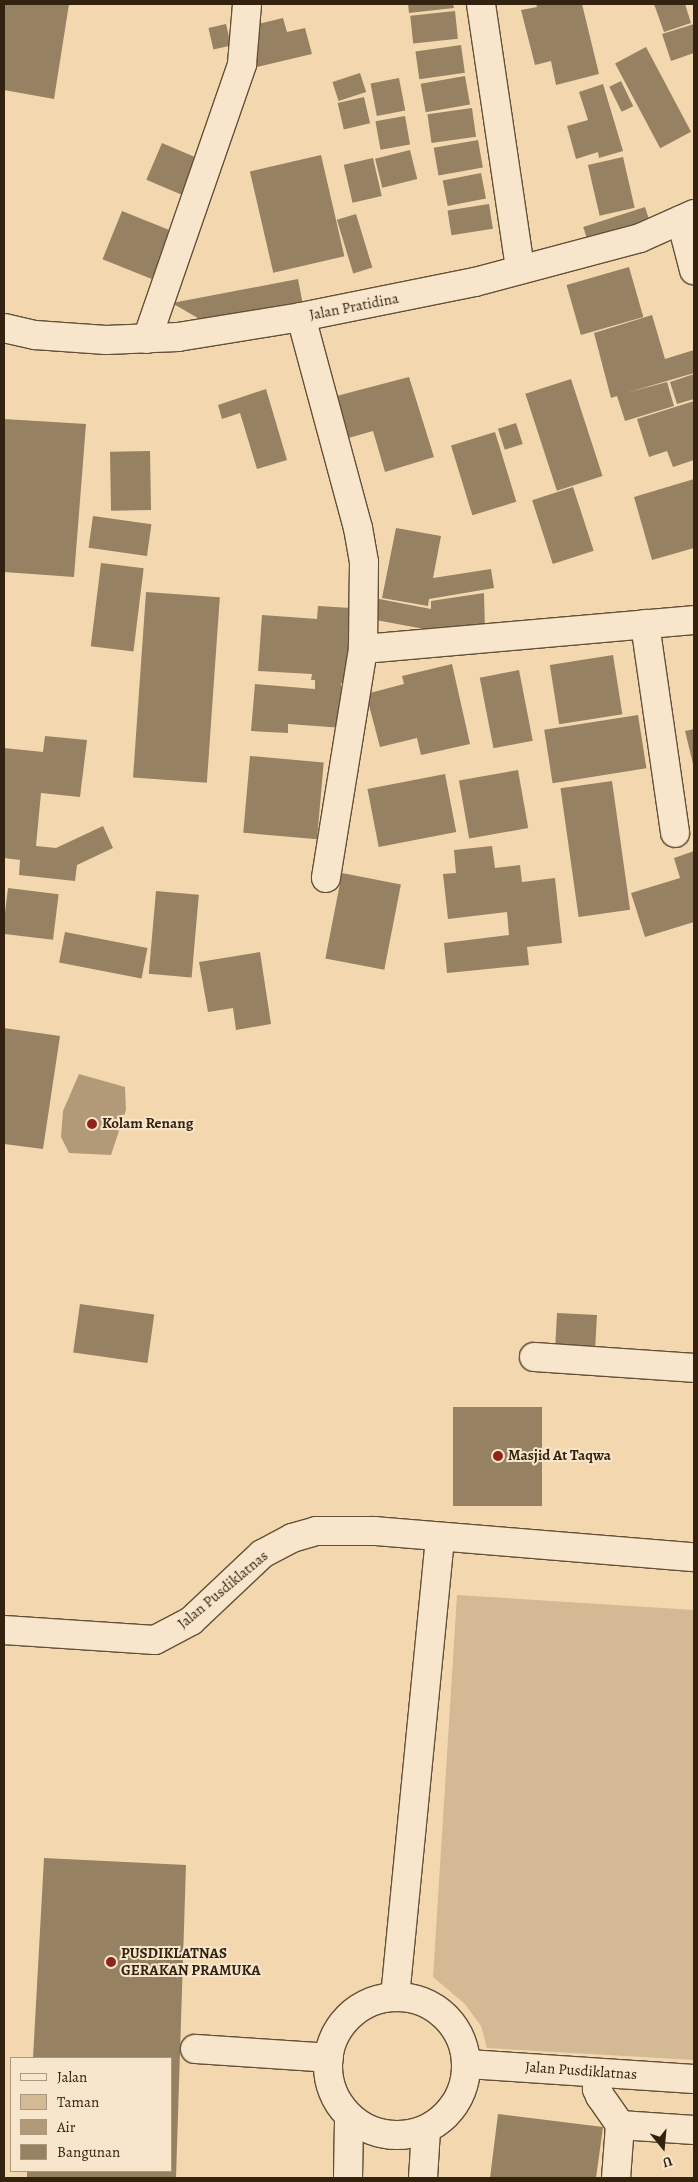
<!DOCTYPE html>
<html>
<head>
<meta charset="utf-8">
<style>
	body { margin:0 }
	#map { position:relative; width:698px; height:2182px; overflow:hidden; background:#f3d8af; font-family:Alegreya,serif }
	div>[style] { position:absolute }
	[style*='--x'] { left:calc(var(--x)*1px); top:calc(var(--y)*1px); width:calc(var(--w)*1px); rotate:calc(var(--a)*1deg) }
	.green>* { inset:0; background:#d3b994 }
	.water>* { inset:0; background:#b29a79 }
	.building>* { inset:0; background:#978163; transform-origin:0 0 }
	.roads { filter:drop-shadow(1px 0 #645038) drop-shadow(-1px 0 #645038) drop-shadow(0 1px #645038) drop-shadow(0 -1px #645038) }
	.minor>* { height:28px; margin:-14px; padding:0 14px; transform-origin:14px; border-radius:14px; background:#f7e6cb }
	.minor>.ring { margin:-14px; padding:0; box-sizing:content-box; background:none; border:28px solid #f7e6cb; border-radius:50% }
	.dots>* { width:14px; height:14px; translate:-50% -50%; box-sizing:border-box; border:2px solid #f7e6cb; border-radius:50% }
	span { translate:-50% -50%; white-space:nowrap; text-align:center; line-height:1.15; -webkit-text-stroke:4px #f7e6cb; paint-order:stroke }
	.street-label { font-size:15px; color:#342210 }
	.poi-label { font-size:15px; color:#342210; font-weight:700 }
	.left { translate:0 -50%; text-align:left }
	.frame { position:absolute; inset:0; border:5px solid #342210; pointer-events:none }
	.legend { position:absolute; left:10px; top:2057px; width:162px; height:115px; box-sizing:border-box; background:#f7e6cb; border:1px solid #a99880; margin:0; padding:6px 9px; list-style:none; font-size:15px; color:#342210 }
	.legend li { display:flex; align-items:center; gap:10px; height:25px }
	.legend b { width:25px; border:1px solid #a99880 }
	.north { position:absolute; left:638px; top:2122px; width:50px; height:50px; -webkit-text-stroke:4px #f7e6cb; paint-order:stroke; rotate:163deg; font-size:14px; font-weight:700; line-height:20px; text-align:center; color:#342210 }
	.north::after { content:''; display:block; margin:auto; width:18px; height:22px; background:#342210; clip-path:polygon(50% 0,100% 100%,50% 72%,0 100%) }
</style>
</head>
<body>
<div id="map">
	<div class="green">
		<i style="clip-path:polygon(457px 1595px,694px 1610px,694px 2060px,487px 2048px,481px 2026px,465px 2004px,433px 1977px)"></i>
	</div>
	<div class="water">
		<i style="clip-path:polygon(79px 1074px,125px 1087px,126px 1110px,111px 1155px,69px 1153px,61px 1137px,63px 1111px)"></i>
	</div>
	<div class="building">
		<i style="clip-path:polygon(4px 4px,69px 4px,54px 99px,4px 90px)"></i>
		<i style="clip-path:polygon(408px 4px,453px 4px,454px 8px,409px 13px)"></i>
		<i style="clip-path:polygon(536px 4px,582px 4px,599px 74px,556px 85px,551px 61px,535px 65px,521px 10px,537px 7px)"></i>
		<i style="clip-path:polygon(654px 4px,685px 4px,691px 23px,664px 32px)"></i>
		<i style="left:455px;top:11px;width:28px;height:45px;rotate:84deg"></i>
		<i style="clip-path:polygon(283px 18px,287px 32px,305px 28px,312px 54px,257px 67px,250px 41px,250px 26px)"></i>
		<i style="left:226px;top:24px;width:22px;height:18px;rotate:77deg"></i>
		<i style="clip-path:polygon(694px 24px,694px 53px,671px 61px,662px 34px)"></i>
		<i style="left:461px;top:45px;width:28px;height:46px;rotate:82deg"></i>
		<i style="left:646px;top:47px;width:96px;height:35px;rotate:62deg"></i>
		<i style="left:360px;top:73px;width:20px;height:29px;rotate:72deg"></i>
		<i style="left:465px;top:76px;width:29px;height:45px;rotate:80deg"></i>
		<i style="left:399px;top:78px;width:33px;height:29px;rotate:79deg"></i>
		<i style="left:621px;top:81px;width:28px;height:13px;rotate:64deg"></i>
		<i style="clip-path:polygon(603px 84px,623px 151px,599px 158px,598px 152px,576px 159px,567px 126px,588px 120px,579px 92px)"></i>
		<i style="left:364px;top:97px;width:27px;height:27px;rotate:77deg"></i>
		<i style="left:472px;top:108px;width:29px;height:45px;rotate:82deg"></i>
		<i style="left:405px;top:116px;width:29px;height:30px;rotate:80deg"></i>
		<i style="left:478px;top:140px;width:28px;height:45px;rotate:80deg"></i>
		<i style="left:162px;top:143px;width:46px;height:40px;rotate:23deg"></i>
		<i style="left:410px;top:150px;width:30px;height:36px;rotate:76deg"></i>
		<i style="left:321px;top:155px;width:104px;height:73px;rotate:77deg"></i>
		<i style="left:623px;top:157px;width:52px;height:36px;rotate:77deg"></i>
		<i style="left:373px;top:158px;width:39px;height:30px;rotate:77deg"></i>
		<i style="left:481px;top:173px;width:26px;height:39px;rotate:79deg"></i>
		<i style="left:489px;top:204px;width:25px;height:42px;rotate:81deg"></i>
		<i style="left:645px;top:207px;width:20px;height:65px;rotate:72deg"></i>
		<i style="left:122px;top:211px;width:53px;height:52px;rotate:22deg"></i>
		<i style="left:356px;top:214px;width:56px;height:20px;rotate:73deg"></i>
		<i style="left:629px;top:267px;width:52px;height:65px;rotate:74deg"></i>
		<i style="clip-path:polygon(298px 279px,303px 305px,208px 324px,172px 303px)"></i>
		<i style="clip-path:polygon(652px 315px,665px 359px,694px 350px,694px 373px,626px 393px,667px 382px,674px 406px,625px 421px,617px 396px,611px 398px,594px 333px)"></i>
		<i style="clip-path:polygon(694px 374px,694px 399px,677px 404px,670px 382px)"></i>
		<i style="clip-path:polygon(409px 377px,434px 457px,385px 472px,373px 431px,338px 441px,325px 399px)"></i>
		<i style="left:571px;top:379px;width:102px;height:48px;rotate:72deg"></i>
		<i style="clip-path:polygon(266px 389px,287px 460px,257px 469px,240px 413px,222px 419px,218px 405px)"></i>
		<i style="clip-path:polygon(694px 401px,694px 460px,673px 467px,667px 451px,649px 457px,637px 419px)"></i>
		<i style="clip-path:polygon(4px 419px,86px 424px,74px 577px,4px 572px)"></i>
		<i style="left:516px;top:423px;width:22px;height:19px;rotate:72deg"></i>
		<i style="left:495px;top:432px;width:73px;height:46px;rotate:73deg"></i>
		<i style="left:150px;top:451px;width:59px;height:40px;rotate:89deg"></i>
		<i style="clip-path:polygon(694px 479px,694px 548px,652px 560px,634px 497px)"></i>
		<i style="left:573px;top:487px;width:67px;height:43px;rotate:72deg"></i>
		<i style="left:93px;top:516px;width:59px;height:32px;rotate:8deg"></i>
		<i style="clip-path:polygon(396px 528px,441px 536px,433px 578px,491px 569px,494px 588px,429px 599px,428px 606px,382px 598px)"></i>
		<i style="left:101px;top:563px;width:43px;height:84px;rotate:7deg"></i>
		<i style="left:146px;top:592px;width:74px;height:186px;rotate:4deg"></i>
		<i style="clip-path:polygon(484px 593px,485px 631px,435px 631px,365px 618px,369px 597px,431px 609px,431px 601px)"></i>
		<i style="clip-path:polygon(318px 606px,351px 608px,346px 683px,341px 683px,341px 690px,346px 690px,343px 728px,288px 724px,288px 733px,251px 731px,255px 684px,315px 689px,315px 680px,311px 680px,312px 674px,258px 671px,262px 615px,317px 619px)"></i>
		<i style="left:613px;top:655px;width:60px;height:64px;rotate:81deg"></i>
		<i style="clip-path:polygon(452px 664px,470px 744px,421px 755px,417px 738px,380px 747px,366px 694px,404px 684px,402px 676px)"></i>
		<i style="left:519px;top:670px;width:72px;height:40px;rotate:79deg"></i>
		<i style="left:638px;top:715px;width:54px;height:95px;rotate:81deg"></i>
		<i style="clip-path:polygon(694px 729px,694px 768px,685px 731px)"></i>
		<i style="clip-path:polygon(45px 736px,87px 740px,80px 797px,41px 793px,36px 846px,56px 848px,103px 826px,113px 848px,77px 865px,75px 881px,19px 875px,20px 860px,4px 858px,4px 748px,43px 752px)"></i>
		<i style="left:250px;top:756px;width:74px;height:77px;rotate:5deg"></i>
		<i style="left:518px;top:770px;width:59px;height:60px;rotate:80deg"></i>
		<i style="left:445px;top:774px;width:59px;height:79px;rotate:79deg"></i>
		<i style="left:612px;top:781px;width:130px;height:52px;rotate:82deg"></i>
		<i style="clip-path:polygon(492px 846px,495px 868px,520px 865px,522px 882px,555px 878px,562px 943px,527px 947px,529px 965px,447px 973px,444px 943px,509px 935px,507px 912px,448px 919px,443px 874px,456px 873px,454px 850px)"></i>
		<i style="clip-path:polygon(694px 851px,694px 922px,645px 937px,631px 893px,680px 878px,674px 858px)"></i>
		<i style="left:342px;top:873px;width:60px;height:87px;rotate:11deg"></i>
		<i style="left:8px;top:888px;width:51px;height:46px;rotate:7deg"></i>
		<i style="left:156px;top:891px;width:43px;height:83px;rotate:5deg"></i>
		<i style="left:65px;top:932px;width:84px;height:31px;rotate:11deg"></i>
		<i style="clip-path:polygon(260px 952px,271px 1024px,236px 1030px,233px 1008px,208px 1012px,199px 962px)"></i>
		<i style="clip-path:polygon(4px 1028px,60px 1036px,43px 1149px,4px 1144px)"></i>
		<i style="left:80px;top:1304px;width:75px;height:49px;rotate:8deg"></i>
		<i style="left:557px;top:1313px;width:40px;height:37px;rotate:3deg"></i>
		<i style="left:453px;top:1407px;width:89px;height:99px"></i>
		<i style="clip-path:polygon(44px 1858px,186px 1865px,176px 2178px,27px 2178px,27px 2171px,171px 2171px,171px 2058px,33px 2058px)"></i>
		<i style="clip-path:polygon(498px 2114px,603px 2127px,596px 2178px,490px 2178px)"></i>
	</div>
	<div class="roads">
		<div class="minor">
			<i style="--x:481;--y:4;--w:268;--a:81.6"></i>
			<i style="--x:681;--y:220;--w:52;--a:75.4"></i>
			<i style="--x:301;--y:317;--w:219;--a:74.9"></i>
			<i style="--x:358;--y:528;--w:35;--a:80"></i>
			<i style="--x:364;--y:562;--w:87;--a:90.7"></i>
			<i style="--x:363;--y:649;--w:232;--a:99.2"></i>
			<i style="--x:4;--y:328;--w:32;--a:13"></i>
			<i style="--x:35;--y:335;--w:71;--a:4"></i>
			<i style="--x:106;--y:340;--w:72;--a:-2.4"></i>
			<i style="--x:178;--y:337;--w:125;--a:-9.2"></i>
			<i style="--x:301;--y:317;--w:177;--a:-11.4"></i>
			<i style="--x:475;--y:282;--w:171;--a:-14.9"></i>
			<i style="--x:640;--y:238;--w:59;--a:-24"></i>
			<i style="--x:147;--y:339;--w:291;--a:-70.9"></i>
			<i style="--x:242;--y:64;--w:60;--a:-85.2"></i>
			<i style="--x:645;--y:624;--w:211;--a:81.8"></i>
			<i style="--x:363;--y:649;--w:332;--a:-5"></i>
			<i style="--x:534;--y:1357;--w:160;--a:3.9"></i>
			<i style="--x:4;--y:1630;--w:151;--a:3.8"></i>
			<i style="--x:155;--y:1640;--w:41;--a:-27.8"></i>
			<i style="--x:191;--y:1621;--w:98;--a:-43.3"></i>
			<i style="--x:262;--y:1554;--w:34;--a:-28"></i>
			<i style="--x:292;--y:1538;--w:25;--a:-16"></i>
			<i style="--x:316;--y:1531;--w:59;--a:0"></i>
			<i style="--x:375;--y:1531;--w:320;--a:4.7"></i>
			<i class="ring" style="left:328px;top:1997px;width:110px;height:110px"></i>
			<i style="--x:395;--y:1997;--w:461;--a:-84.4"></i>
			<i style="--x:195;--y:2049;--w:134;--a:3.8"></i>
			<i style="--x:468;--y:2064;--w:226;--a:3.8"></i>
			<i style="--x:598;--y:2073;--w:16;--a:94"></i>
			<i style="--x:597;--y:2089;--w:8;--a:67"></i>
			<i style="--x:600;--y:2096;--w:35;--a:55"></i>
			<i style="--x:620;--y:2125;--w:53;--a:94.3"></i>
			<i style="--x:620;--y:2125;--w:74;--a:3.9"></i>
			<i style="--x:348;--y:2178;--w:60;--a:-89"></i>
			<i style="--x:423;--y:2178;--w:48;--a:-86.4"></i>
		</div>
	</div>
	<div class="dots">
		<i style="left:92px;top:1124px;background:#8f2418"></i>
		<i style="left:498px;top:1456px;background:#8f2418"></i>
		<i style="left:111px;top:1962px;background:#8f2418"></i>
	</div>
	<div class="street-label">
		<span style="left:354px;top:307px;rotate:-11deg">Jalan Pratidina</span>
		<span style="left:223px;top:1590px;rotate:-40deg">Jalan Pusdiklatnas</span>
		<span style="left:581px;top:2071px;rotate:4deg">Jalan Pusdiklatnas</span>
	</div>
	<div class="poi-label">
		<span class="left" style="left:102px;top:1124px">Kolam Renang</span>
		<span class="left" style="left:508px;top:1456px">Masjid At Taqwa</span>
		<span class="left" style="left:121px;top:1962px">PUSDIKLATNAS<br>GERAKAN PRAMUKA</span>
	</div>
	<div class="frame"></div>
	<ul class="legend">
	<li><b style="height:6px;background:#f7e6cb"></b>Jalan</li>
	<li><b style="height:14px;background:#d3b994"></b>Taman</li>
	<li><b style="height:14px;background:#b29a79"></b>Air</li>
	<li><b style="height:14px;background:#978163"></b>Bangunan</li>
	</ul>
	<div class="north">U</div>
</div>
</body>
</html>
